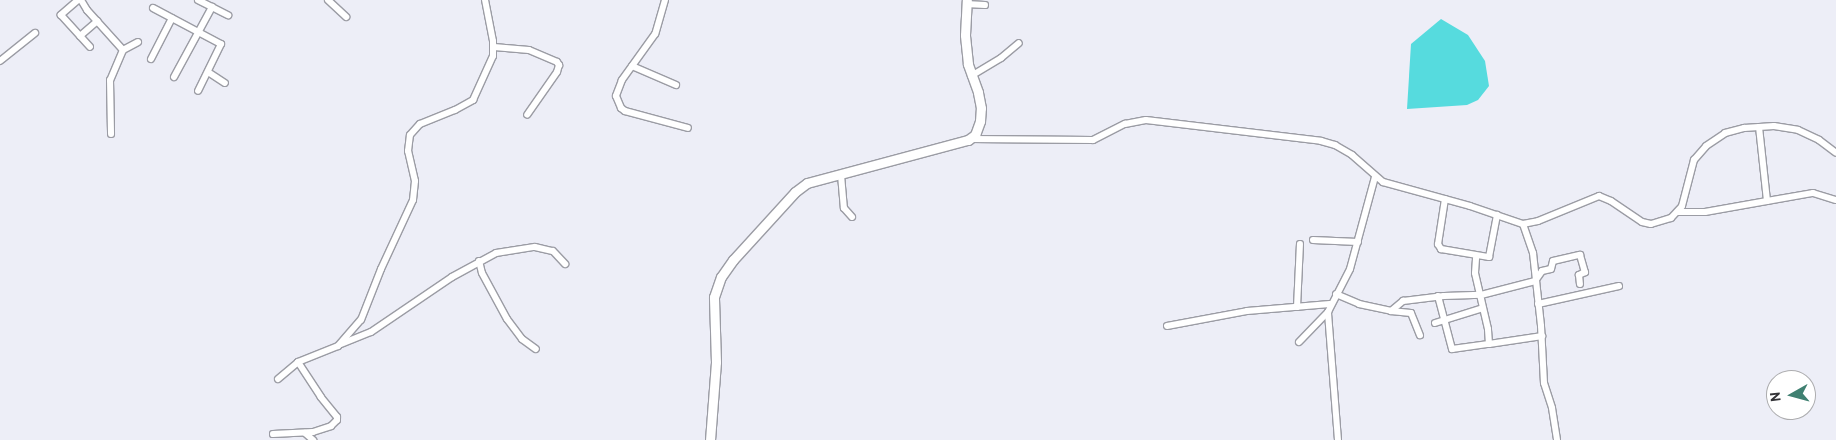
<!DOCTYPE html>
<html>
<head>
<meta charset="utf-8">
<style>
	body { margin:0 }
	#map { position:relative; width:1836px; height:440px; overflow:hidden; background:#edeef7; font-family:Overpass,sans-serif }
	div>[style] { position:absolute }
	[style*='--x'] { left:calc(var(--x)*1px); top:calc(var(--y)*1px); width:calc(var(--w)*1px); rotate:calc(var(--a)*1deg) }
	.water>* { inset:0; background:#56dbde }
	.roads { filter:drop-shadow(1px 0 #9b9ca4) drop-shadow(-1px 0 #9b9ca4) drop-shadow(0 1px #9b9ca4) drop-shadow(0 -1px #9b9ca4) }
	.street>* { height:6px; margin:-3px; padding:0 3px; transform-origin:3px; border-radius:3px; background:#fff }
	.secondary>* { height:9px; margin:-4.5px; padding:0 4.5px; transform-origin:4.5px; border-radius:4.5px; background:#fff }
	span { translate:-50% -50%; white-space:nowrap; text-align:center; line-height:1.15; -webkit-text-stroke:5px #fff; paint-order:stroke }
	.north { position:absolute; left:1766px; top:370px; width:50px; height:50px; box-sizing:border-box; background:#fff; border:1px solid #adadaf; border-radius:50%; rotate:263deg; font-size:14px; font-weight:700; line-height:20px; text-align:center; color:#333337 }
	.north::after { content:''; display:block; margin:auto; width:18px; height:22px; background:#3f8071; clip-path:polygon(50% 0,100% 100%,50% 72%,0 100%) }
</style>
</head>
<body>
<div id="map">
	<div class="water">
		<i style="clip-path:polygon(1441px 19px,1468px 35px,1485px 61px,1489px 86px,1478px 100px,1467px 105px,1407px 109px,1411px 44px)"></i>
	</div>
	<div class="roads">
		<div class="street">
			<i style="--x:78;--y:0;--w:23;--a:139"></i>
			<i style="--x:61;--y:15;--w:43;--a:47.8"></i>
			<i style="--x:81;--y:0;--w:12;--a:59"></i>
			<i style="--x:87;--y:10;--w:54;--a:48"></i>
			<i style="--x:123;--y:50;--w:33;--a:113"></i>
			<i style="--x:110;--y:80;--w:54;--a:88.9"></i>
			<i style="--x:198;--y:0;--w:34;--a:27"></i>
			<i style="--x:328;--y:0;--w:25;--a:43"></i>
			<i style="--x:665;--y:0;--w:35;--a:106"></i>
			<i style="--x:655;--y:34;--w:57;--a:125.7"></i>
			<i style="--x:622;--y:80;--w:17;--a:111"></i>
			<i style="--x:616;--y:96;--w:13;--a:67"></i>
			<i style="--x:621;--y:108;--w:5;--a:37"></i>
			<i style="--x:625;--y:111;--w:65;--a:15.1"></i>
			<i style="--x:966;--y:4;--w:19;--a:3"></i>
			<i style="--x:153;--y:8;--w:77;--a:27.9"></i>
			<i style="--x:221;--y:44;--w:52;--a:116.1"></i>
			<i style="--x:80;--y:36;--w:23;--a:-41"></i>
			<i style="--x:494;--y:47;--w:35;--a:5"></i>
			<i style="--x:529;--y:50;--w:30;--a:23"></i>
			<i style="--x:557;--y:62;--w:4;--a:56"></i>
			<i style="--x:559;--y:65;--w:7;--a:106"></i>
			<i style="--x:557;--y:72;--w:52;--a:124.9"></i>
			<i style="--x:123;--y:50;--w:17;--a:-28"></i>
			<i style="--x:151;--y:59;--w:46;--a:-62.9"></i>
			<i style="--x:0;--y:61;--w:45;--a:-38.7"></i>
			<i style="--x:632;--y:66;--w:48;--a:23.4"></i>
			<i style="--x:208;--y:72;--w:20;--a:33"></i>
			<i style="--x:971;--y:76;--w:35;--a:-31"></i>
			<i style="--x:1001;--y:58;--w:23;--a:-40"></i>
			<i style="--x:174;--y:77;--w:80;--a:-61.5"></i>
			<i style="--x:1759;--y:127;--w:74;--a:83.8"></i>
			<i style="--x:1767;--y:201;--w:47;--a:-9.9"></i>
			<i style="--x:1813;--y:193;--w:24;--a:17"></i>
			<i style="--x:971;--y:139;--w:122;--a:0.5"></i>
			<i style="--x:1093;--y:140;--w:36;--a:-27"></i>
			<i style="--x:1125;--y:124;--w:21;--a:-11"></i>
			<i style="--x:1146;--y:120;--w:176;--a:6.8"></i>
			<i style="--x:1321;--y:141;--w:15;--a:16"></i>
			<i style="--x:1335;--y:145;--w:20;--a:30"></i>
			<i style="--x:1352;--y:155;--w:41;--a:41.1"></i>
			<i style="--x:1383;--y:182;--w:90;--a:15.4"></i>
			<i style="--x:1470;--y:206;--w:56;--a:18.8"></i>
			<i style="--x:1523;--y:224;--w:15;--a:-11"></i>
			<i style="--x:1538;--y:221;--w:66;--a:-22.3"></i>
			<i style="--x:1599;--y:196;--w:13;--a:23"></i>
			<i style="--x:1611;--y:201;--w:37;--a:34"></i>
			<i style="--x:1642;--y:222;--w:9;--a:13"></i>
			<i style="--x:1651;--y:224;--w:21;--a:-17"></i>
			<i style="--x:1671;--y:218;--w:16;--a:-47"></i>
			<i style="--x:1682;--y:206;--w:48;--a:-75.4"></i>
			<i style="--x:1694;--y:160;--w:18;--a:-49"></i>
			<i style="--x:1706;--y:146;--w:23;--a:-34"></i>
			<i style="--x:1725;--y:133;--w:20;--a:-15"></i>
			<i style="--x:1744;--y:128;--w:30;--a:-4"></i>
			<i style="--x:1774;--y:126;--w:24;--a:9"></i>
			<i style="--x:1798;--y:130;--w:23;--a:25"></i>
			<i style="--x:1819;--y:140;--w:21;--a:37"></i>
			<i style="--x:841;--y:175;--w:33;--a:85"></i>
			<i style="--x:844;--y:208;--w:12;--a:48"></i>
			<i style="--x:1445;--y:199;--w:46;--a:98.8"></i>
			<i style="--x:1438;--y:244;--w:6;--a:59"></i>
			<i style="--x:1441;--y:249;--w:49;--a:9.5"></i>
			<i style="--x:1489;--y:257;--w:43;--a:-79.2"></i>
			<i style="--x:1678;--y:212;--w:27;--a:0"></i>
			<i style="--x:1705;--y:212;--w:63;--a:-10.1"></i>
			<i style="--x:1523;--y:224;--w:31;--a:71"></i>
			<i style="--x:1533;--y:253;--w:73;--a:83.7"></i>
			<i style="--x:1541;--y:326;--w:57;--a:87"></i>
			<i style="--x:1544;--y:383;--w:26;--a:72"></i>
			<i style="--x:1552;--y:408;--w:32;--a:81"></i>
			<i style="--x:1313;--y:240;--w:45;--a:2.5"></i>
			<i style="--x:479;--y:261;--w:12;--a:76"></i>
			<i style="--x:482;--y:273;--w:52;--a:61.5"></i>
			<i style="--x:507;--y:319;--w:25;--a:53"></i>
			<i style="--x:522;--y:339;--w:17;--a:36"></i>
			<i style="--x:1336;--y:294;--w:25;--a:23"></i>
			<i style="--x:1359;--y:304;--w:33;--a:12"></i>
			<i style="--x:1391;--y:311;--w:16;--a:-40"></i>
			<i style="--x:1403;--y:301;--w:41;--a:-7"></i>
			<i style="--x:1444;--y:296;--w:37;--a:-2"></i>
			<i style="--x:1481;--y:295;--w:56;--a:-14.5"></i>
			<i style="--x:1535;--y:281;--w:12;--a:-55"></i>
			<i style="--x:1542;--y:271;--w:9;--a:-13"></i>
			<i style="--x:1551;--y:269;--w:8;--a:-76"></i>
			<i style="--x:1553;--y:261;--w:28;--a:-13"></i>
			<i style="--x:1580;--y:255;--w:18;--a:74"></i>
			<i style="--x:1585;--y:272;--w:7;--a:153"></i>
			<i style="--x:1579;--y:275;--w:9;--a:84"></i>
			<i style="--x:1438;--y:296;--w:55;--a:75.2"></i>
			<i style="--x:1452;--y:349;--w:37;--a:-8"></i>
			<i style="--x:1489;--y:344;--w:15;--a:-94"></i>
			<i style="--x:1488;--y:329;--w:57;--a:-103.1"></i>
			<i style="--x:1475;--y:273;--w:16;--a:-86"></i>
			<i style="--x:1538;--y:304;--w:83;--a:-12.5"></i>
			<i style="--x:1297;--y:307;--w:63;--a:-87.3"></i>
			<i style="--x:1391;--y:311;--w:20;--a:6"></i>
			<i style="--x:1411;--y:313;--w:24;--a:68"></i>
			<i style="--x:1435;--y:323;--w:50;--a:-17.4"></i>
			<i style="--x:1167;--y:326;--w:81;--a:-10.6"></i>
			<i style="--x:1247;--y:311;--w:83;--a:-4.8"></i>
			<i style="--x:1299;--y:342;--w:42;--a:-46"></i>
			<i style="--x:341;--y:344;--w:32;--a:-22"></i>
			<i style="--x:371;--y:332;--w:98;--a:-34.2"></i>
			<i style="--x:452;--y:277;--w:50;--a:-28.6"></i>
			<i style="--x:496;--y:253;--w:39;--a:-9"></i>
			<i style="--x:535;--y:247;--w:18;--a:13"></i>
			<i style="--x:553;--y:251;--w:18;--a:47"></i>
			<i style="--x:1489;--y:344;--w:54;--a:-8.6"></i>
			<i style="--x:278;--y:379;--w:26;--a:-40"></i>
			<i style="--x:298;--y:362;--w:43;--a:-21.8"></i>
			<i style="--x:338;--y:346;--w:35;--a:-49"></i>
			<i style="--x:361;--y:320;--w:55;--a:-68.6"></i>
			<i style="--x:381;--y:269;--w:76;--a:-65.1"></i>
			<i style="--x:413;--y:200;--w:19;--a:-84"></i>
			<i style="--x:415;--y:181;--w:31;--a:-103"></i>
			<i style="--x:408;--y:151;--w:16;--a:-83"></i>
			<i style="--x:410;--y:135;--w:15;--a:-48"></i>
			<i style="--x:420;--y:124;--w:38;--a:-22"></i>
			<i style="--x:455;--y:110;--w:21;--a:-29"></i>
			<i style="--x:473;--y:100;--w:48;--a:-65.6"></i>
			<i style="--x:493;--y:56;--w:15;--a:-90"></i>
			<i style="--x:493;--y:41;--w:42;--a:-101"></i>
			<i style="--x:305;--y:433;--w:11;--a:41"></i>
			<i style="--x:273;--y:434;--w:40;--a:-2.9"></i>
			<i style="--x:313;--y:432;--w:19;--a:-18"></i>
			<i style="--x:331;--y:426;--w:8;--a:-45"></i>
			<i style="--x:337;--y:420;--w:3;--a:-90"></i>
			<i style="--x:337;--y:417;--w:26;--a:-129"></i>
			<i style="--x:321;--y:397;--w:42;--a:-123.3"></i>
			<i style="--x:1338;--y:440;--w:128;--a:-94.5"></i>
			<i style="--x:1328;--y:312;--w:48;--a:-62.9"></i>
			<i style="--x:1350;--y:269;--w:95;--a:-74.8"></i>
		</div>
		<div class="secondary">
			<i style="--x:710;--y:440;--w:78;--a:-85.6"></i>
			<i style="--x:716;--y:362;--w:65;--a:-91.8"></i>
			<i style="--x:714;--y:297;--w:21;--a:-71"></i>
			<i style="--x:721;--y:277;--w:21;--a:-55"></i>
			<i style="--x:733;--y:260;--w:92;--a:-47.6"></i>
			<i style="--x:795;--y:192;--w:15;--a:-37"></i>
			<i style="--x:807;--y:183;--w:167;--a:-15"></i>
			<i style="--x:968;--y:140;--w:9;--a:-36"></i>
			<i style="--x:975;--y:135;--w:15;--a:-70"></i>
			<i style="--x:980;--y:121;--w:13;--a:-86"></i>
			<i style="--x:981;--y:108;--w:16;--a:-101"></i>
			<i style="--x:978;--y:92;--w:30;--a:-110"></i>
			<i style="--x:968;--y:64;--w:29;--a:-96"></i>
			<i style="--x:965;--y:35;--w:35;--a:-87"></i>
		</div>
	</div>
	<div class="north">N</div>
</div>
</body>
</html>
